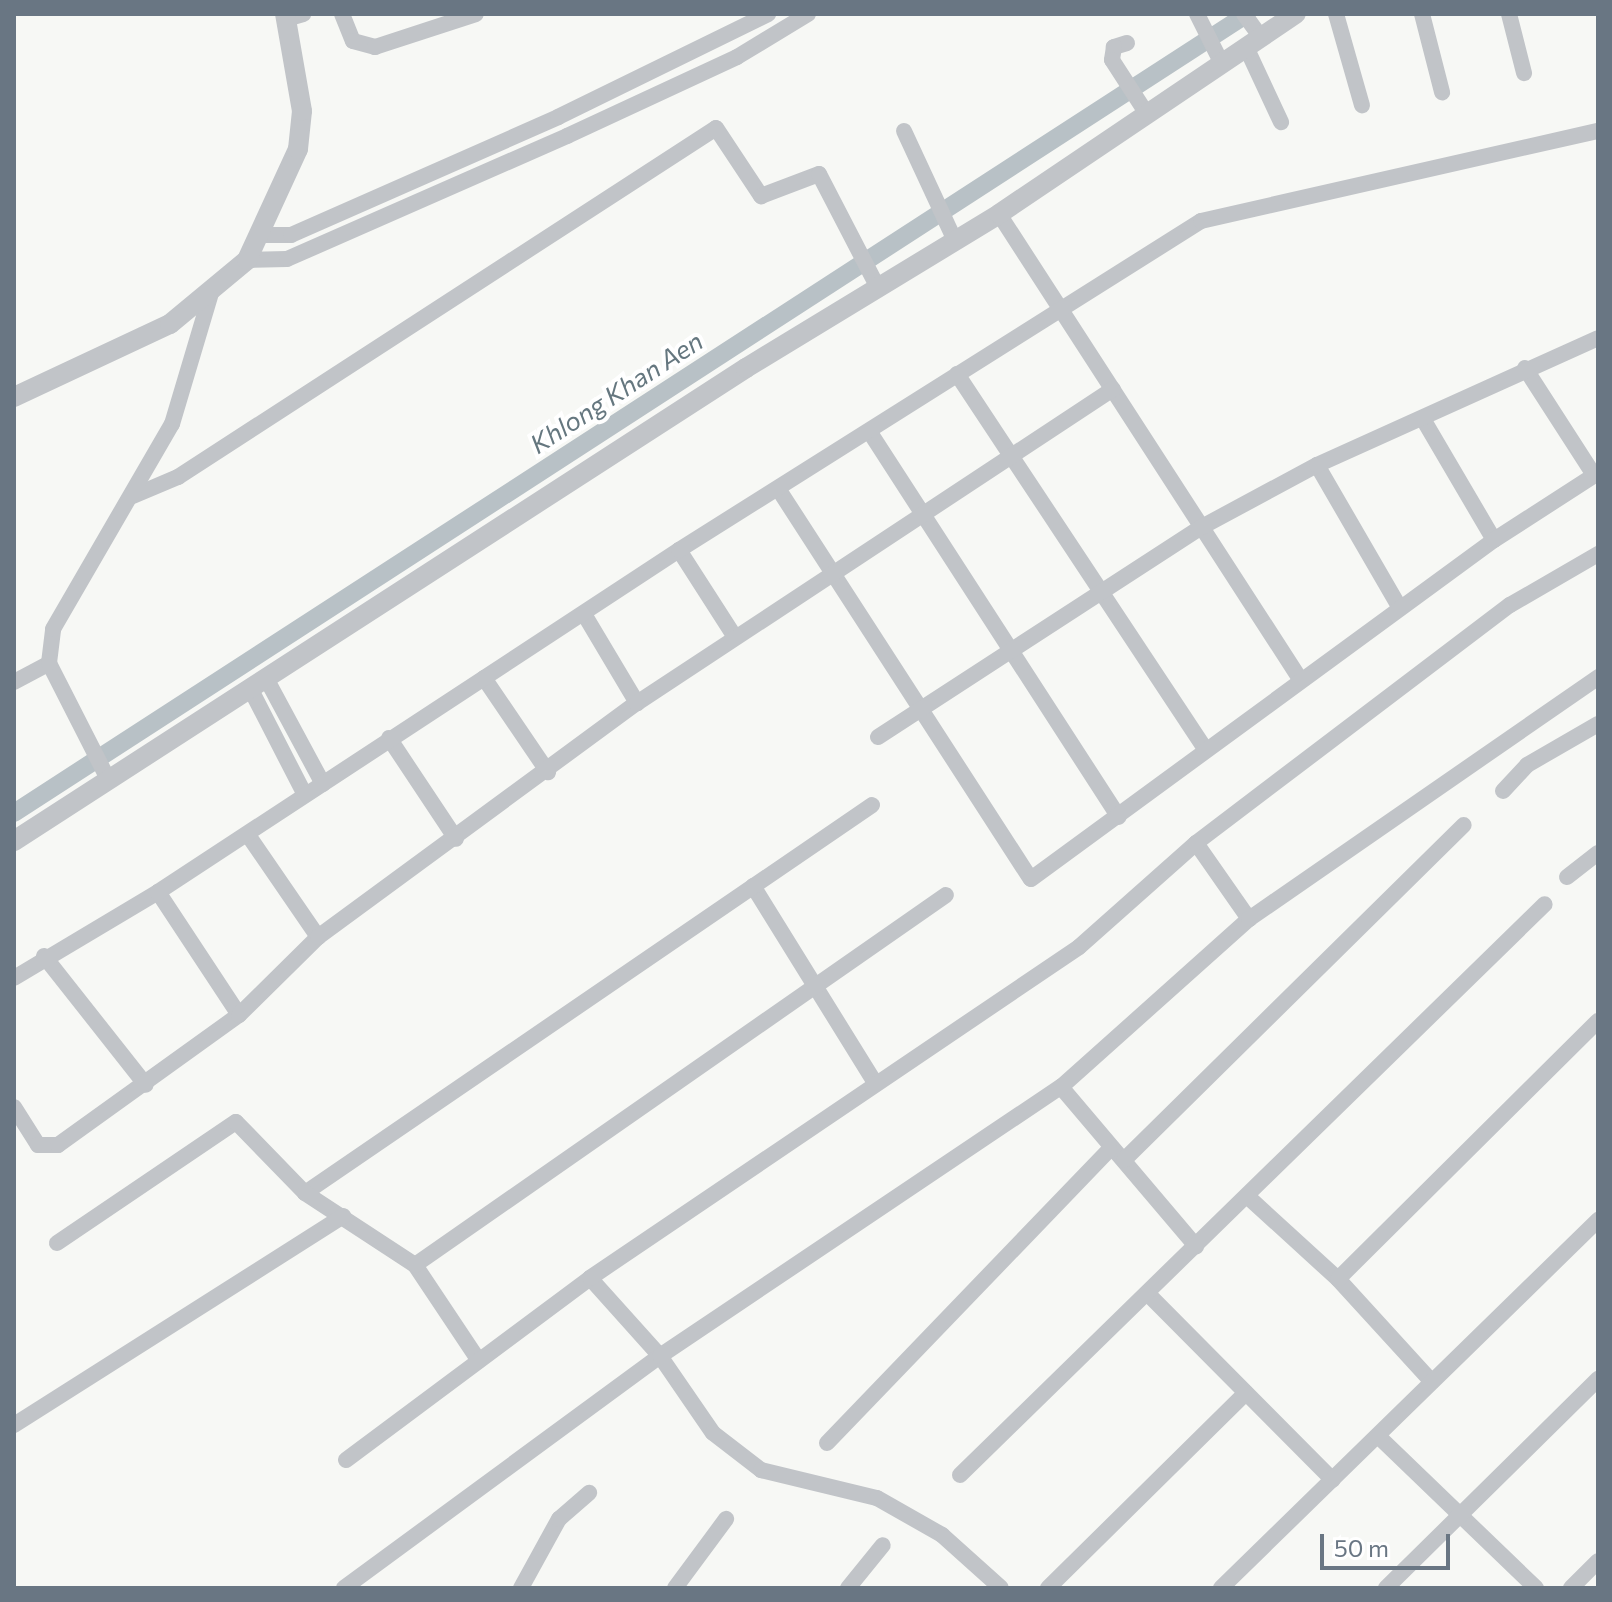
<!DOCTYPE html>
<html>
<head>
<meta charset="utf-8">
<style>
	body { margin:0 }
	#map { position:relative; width:1612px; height:1602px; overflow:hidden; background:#f7f8f5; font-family:Commissioner,sans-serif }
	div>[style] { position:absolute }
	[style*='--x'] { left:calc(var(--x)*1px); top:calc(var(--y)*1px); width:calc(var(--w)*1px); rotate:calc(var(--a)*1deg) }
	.canal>* { height:18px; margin:-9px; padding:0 9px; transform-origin:9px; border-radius:9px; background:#b8c1c6 }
	.minor>* { height:16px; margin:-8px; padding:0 8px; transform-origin:8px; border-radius:8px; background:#c1c4c8 }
	.tertiary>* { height:20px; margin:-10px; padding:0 10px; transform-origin:10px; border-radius:10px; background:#c1c4c8 }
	span { translate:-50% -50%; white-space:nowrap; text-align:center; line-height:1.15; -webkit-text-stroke:8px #fff; paint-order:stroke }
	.water-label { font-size:26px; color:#65777f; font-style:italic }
	.frame { position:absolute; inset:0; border:16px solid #697683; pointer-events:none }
	.scale { position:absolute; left:1320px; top:1534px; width:130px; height:36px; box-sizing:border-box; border:4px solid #697683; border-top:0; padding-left:10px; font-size:24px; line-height:28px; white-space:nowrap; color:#697683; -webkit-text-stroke:6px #fff; paint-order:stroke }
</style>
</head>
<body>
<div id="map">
	<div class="canal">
		<i style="--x:14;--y:813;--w:1469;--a:-32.94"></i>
	</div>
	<div class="minor">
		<i style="--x:342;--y:14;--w:29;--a:68"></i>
		<i style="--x:353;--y:41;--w:23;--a:15"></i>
		<i style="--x:375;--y:47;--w:106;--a:-18.1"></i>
		<i style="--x:1197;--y:14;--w:54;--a:63.4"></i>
		<i style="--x:1244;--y:14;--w:29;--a:54"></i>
		<i style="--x:1336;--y:14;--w:95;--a:74.1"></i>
		<i style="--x:1422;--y:14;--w:81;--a:75.6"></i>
		<i style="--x:1509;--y:14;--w:61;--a:75.7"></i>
		<i style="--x:286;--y:19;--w:18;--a:-16"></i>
		<i style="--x:1127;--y:43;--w:14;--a:163"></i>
		<i style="--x:1114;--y:47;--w:13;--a:99"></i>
		<i style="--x:1112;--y:60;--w:64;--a:57.1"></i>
		<i style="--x:1246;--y:47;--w:83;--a:65"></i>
		<i style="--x:904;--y:131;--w:121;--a:65.1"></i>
		<i style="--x:999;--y:214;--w:554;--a:57.08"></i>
		<i style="--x:264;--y:235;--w:27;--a:0"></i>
		<i style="--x:291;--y:235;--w:292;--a:-23.8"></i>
		<i style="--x:558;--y:117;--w:234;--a:-26.1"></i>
		<i style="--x:247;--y:260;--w:40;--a:-1.4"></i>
		<i style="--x:287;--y:259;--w:306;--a:-23.7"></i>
		<i style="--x:567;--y:136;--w:187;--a:-24.9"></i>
		<i style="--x:737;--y:57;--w:83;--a:-31.2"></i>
		<i style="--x:1525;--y:368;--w:127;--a:57.2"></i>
		<i style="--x:957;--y:374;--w:450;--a:56.5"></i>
		<i style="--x:1423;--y:419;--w:140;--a:59.6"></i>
		<i style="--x:871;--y:434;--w:456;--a:57.1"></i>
		<i style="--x:1317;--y:465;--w:165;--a:59.9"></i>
		<i style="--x:779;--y:490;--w:463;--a:57.1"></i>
		<i style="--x:1031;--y:879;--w:574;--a:-36.21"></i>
		<i style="--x:1494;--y:540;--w:124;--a:-32.8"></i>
		<i style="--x:133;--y:496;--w:49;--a:-22.9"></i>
		<i style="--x:178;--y:477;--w:641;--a:-32.97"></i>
		<i style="--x:716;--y:128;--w:82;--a:56.5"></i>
		<i style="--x:761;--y:196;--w:62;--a:-20.8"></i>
		<i style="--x:819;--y:174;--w:128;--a:62.6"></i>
		<i style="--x:679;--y:550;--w:100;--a:57.3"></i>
		<i style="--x:584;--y:614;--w:104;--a:59.2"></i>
		<i style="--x:484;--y:678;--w:114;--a:55.8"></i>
		<i style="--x:267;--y:680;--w:118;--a:61.7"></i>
		<i style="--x:14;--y:682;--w:40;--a:-28"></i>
		<i style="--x:251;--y:690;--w:118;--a:62.8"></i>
		<i style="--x:878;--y:737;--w:382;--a:-33"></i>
		<i style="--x:1198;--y:529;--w:135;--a:-28.3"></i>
		<i style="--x:1317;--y:465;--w:308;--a:-24.3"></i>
		<i style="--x:389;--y:738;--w:121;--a:56.4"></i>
		<i style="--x:109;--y:781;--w:132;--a:-117"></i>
		<i style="--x:49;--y:663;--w:34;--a:-83"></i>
		<i style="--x:53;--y:629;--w:237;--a:-59.9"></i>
		<i style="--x:172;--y:424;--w:137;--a:-73.4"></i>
		<i style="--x:1503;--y:791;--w:35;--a:-47"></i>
		<i style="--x:1527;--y:765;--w:82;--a:-30"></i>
		<i style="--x:248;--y:835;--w:124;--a:55.5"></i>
		<i style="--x:1196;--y:843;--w:93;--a:55.1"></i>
		<i style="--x:1567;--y:877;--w:39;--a:-38"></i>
		<i style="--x:753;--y:886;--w:233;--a:58.2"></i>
		<i style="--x:158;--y:892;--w:147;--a:56.6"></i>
		<i style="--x:44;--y:956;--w:164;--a:51.7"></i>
		<i style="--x:14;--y:978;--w:168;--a:-30.8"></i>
		<i style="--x:158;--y:892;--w:623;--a:-33.28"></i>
		<i style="--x:679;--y:550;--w:617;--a:-32.22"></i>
		<i style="--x:1201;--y:221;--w:407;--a:-12.8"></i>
		<i style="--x:1061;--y:1087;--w:209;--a:49.7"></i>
		<i style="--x:14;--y:1107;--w:45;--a:57.7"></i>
		<i style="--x:38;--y:1145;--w:20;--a:0"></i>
		<i style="--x:58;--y:1145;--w:223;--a:-35.7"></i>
		<i style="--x:239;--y:1015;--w:111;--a:-44.6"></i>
		<i style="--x:318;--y:937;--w:396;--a:-36.3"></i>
		<i style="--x:637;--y:703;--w:570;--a:-33.41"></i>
		<i style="--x:1124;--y:1160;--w:477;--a:-44.6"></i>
		<i style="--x:305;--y:1193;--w:687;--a:-34.38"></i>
		<i style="--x:1247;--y:1196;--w:123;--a:42.4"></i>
		<i style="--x:1338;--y:1279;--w:139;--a:47.6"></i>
		<i style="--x:57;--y:1243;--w:216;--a:-34.1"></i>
		<i style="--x:236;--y:1122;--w:99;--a:45.8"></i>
		<i style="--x:305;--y:1193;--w:131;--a:33.2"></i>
		<i style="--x:415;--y:1265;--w:115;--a:56.3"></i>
		<i style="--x:415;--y:1265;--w:647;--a:-34.87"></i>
		<i style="--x:590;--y:1278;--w:105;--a:48.1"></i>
		<i style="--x:660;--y:1356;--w:93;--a:55.5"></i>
		<i style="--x:713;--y:1433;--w:61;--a:37.6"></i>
		<i style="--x:761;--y:1470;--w:119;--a:13.6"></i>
		<i style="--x:877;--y:1498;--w:75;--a:29.6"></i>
		<i style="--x:942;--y:1535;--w:79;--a:41.9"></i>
		<i style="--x:1338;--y:1279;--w:366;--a:-44.8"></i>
		<i style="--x:1148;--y:1294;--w:262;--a:45.2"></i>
		<i style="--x:14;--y:1425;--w:390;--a:-32.4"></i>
		<i style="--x:1378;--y:1436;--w:219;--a:43.9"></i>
		<i style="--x:827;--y:1443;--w:407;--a:-46.1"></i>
		<i style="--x:346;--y:1460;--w:304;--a:-36.7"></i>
		<i style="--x:590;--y:1278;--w:590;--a:-34.09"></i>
		<i style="--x:1079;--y:947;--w:157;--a:-41.6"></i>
		<i style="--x:1196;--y:843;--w:394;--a:-37.2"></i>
		<i style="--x:1510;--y:605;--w:102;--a:-30.1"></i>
		<i style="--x:960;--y:1475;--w:817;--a:-44.31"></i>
		<i style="--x:344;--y:1588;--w:392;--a:-36.3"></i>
		<i style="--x:660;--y:1356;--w:483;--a:-33.9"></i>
		<i style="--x:1061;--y:1087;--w:252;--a:-41.8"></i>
		<i style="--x:1249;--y:919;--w:425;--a:-34.7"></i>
		<i style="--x:521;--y:1588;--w:79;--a:-61.2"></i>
		<i style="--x:559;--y:1519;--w:40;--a:-41"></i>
		<i style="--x:675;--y:1588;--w:86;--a:-53.5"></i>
		<i style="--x:848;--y:1588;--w:55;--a:-50.9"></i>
		<i style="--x:1048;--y:1588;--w:278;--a:-44.6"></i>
		<i style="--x:1221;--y:1588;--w:527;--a:-44.31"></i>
		<i style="--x:1386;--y:1588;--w:298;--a:-44.6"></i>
		<i style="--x:1571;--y:1588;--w:38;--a:-45"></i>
	</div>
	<div class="tertiary">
		<i style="--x:14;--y:397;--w:172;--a:-25.1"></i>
		<i style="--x:170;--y:324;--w:100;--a:-39.7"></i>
		<i style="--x:247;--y:260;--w:122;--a:-65.3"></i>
		<i style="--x:298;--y:149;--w:38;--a:-84"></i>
		<i style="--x:302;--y:111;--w:98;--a:-99.9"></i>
		<i style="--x:14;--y:841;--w:872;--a:-32.87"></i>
		<i style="--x:746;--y:368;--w:296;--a:-31.3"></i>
		<i style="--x:999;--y:214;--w:358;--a:-34"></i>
	</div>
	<div class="water-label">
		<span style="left:616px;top:392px;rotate:-33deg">Khlong Khan Aen</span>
	</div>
	<div class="frame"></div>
	<div class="scale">50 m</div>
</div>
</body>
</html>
